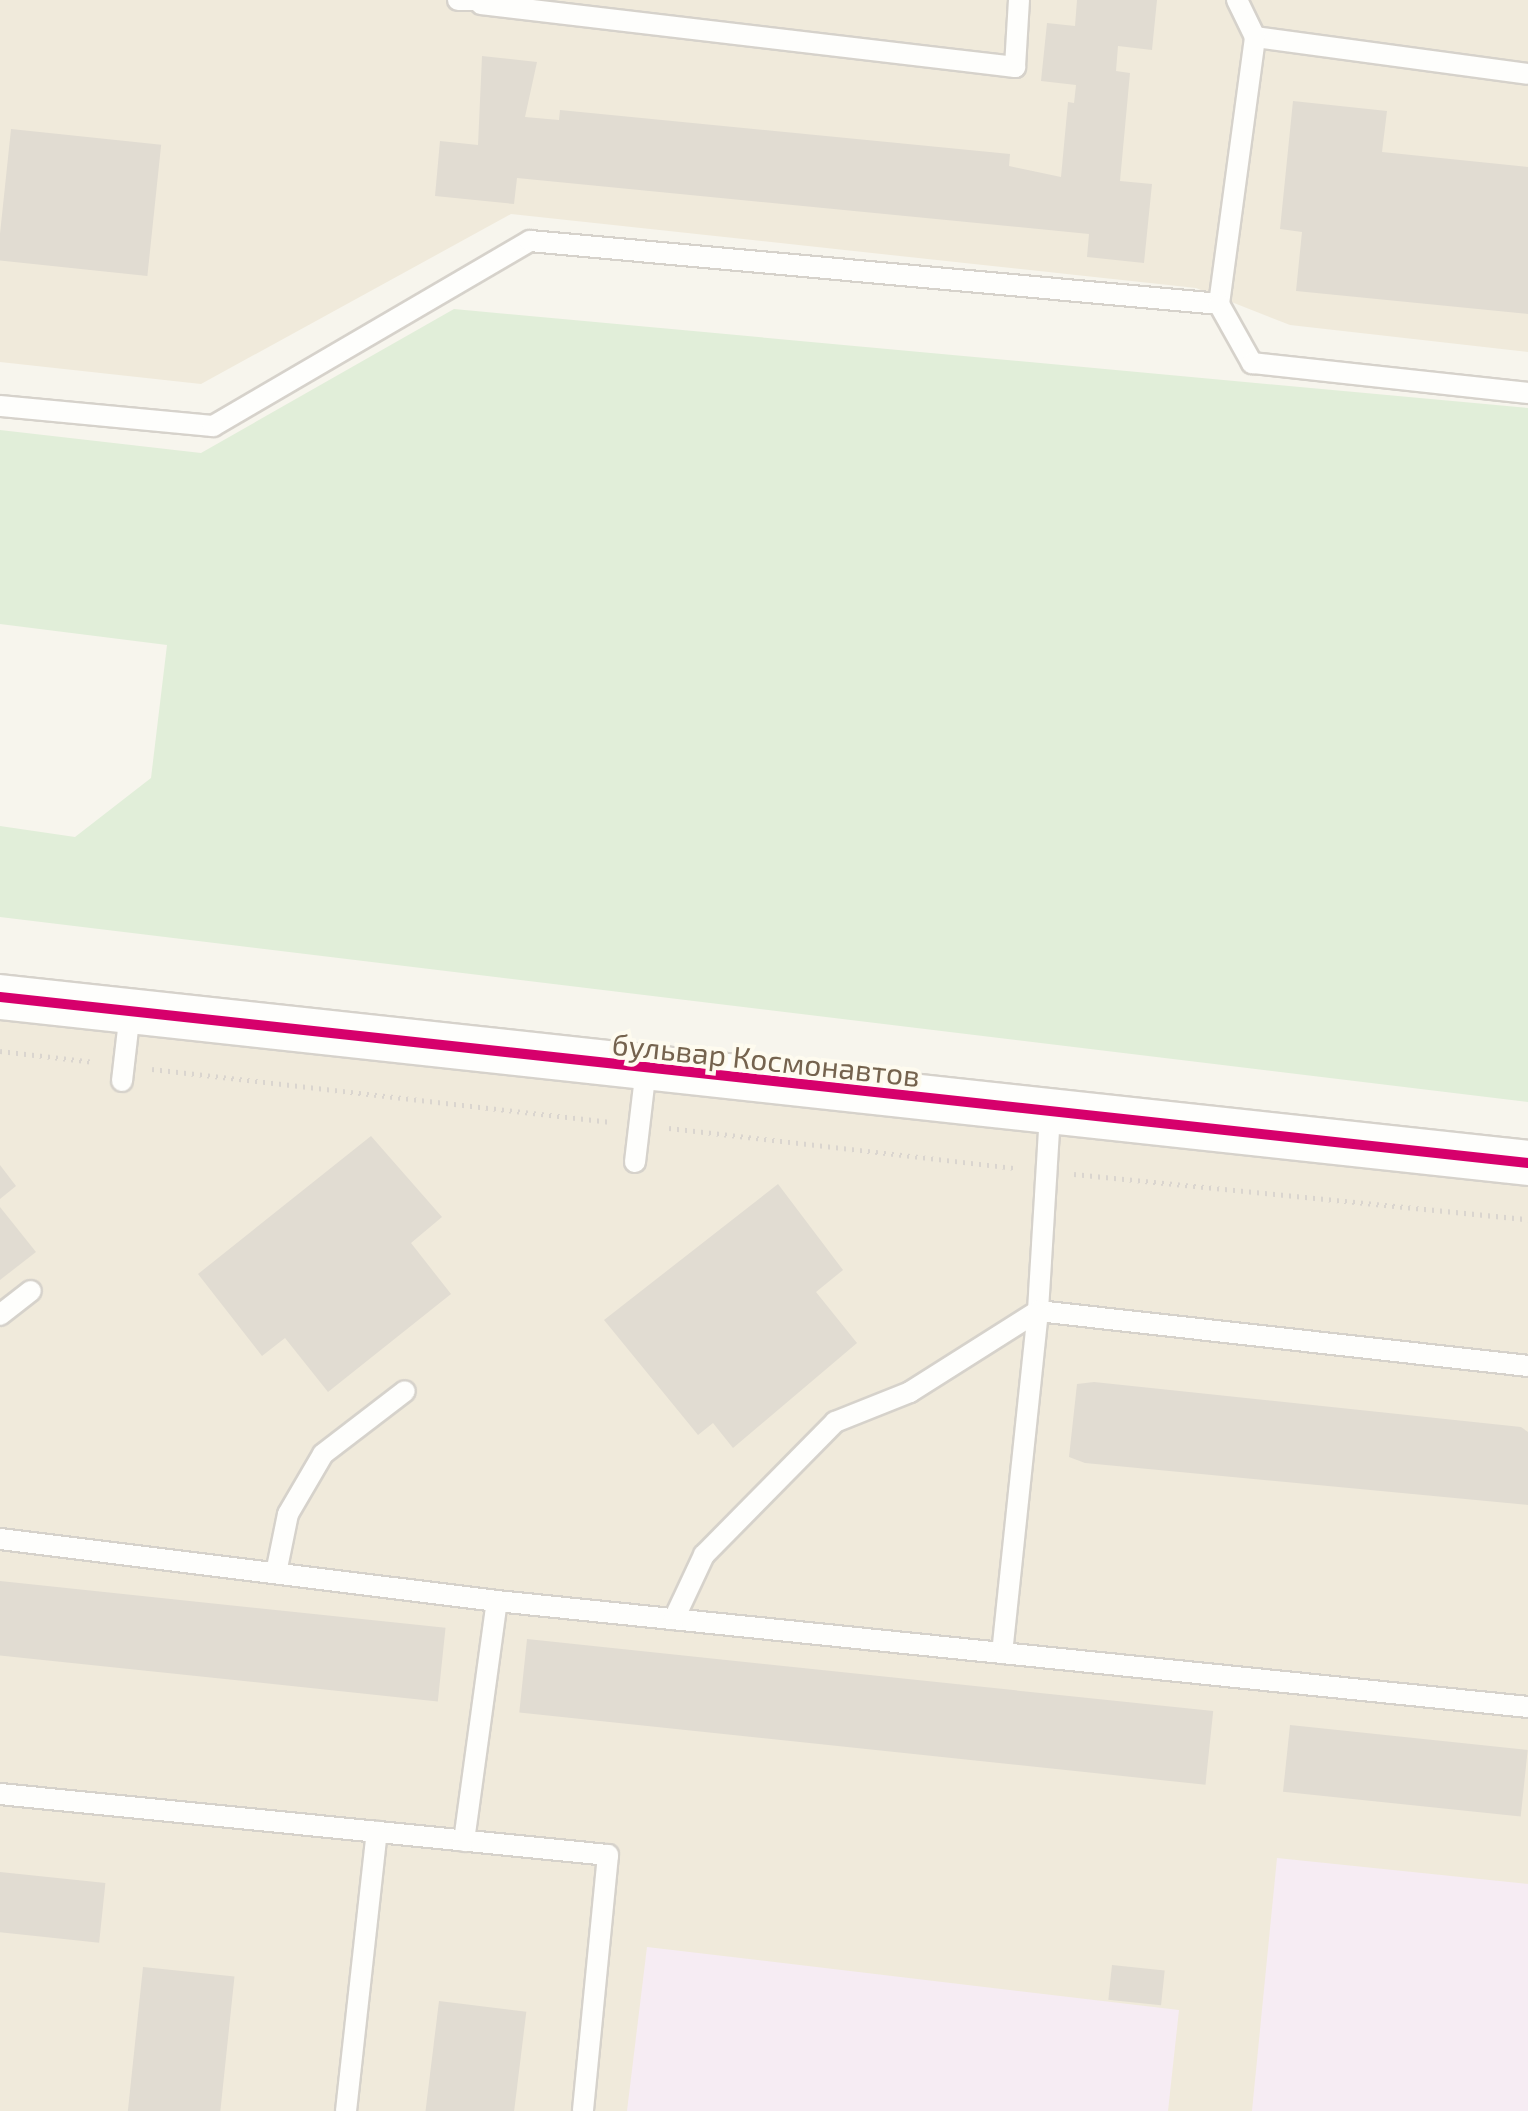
<!DOCTYPE html>
<meta charset="utf-8">
<style>
body{margin:0}
#map{position:relative;width:1528px;height:2111px;overflow:hidden;background:#f7f5ed;font-family:"Exo 2",sans-serif}
div>[style]{position:absolute}
[style*='--x']{left:calc(var(--x)*1px);top:calc(var(--y)*1px);width:calc(var(--w)*1px);rotate:calc(var(--a)*1deg)}
.residential>*{inset:0;background:#f0eadb}
.education>*{inset:0;background:#f6ecf3}
.green>*{inset:0;background:#e1eed9}
.building>*{inset:0;background:#e1dcd2;transform-origin:0 0}
.path>*{height:5px;margin-top:-2.5px;transform-origin:0;background:repeating-linear-gradient(90deg,#dad5cf 0 2px,transparent 0 8px)}
.roads{filter:drop-shadow(2px 0 #d6d2cb) drop-shadow(-2px 0 #d6d2cb) drop-shadow(0 2px #d6d2cb) drop-shadow(0 -2px #d6d2cb)}
.service>*{height:20px;margin:-10px;padding:0 10px;transform-origin:10px;border-radius:10px;background:#fefefc}
.tertiary>*{height:44px;margin:-22px;padding:0 22px;transform-origin:22px;border-radius:22px;background:#fefefc}
.cycleway>*{height:10px;margin:-5px;padding:0 5px;transform-origin:5px;border-radius:5px;background:#d6006c}
span{translate:-50% -50%;white-space:nowrap;text-align:center;line-height:1.15;-webkit-text-stroke:8px #fefbef;paint-order:stroke}
.street-label{font-size:30px;color:#75634e}
</style>
<div id="map">
<div class="residential">
<div style="clip-path:polygon(0 0,1528px 0,1528px 352px,1290px 325px,1196px 288px,511px 214px,201px 384px,0 362px)"></div>
<div style="clip-path:polygon(0 1019px,1528px 1185px,1528px 2111px,0 2111px)"></div>
</div>
<div class="education">
<div style="clip-path:polygon(1277px 1858px,1528px 1884px,1528px 2111px,1252px 2111px)"></div>
<div style="clip-path:polygon(647px 1947px,1179px 2010px,1168px 2111px,627px 2111px)"></div>
</div>
<div class="green">
<div style="clip-path:polygon(454px 309px,1528px 408px,1528px 1102px,0 917px,0 826px,75px 837px,151px 778px,167px 645px,0 624px,0 430px,201px 453px)"></div>
</div>
<div class="building">
<div style="clip-path:polygon(1077px 0,1157px 0,1152px 50px,1118px 46px,1116px 71px,1130px 73px,1120px 181px,1152px 184px,1144px 263px,1087px 257px,1089px 234px,517px 178px,514px 204px,435px 196px,440px 141px,478px 145px,482px 56px,537px 62px,525px 117px,559px 120px,560px 110px,1010px 154px,1009px 166px,1061px 177px,1068px 102px,1074px 103px,1076px 85px,1041px 81px,1047px 23px,1075px 26px)"></div>
<div style="clip-path:polygon(1293px 101px,1387px 111px,1382px 152px,1528px 167px,1528px 314px,1296px 291px,1302px 232px,1280px 229px)"></div>
<div style="left:11px;top:129px;width:151px;height:132px;rotate:6deg"></div>
<div style="clip-path:polygon(371px 1136px,442px 1217px,411px 1243px,451px 1294px,328px 1392px,285px 1338px,262px 1356px,198px 1274px)"></div>
<div style="clip-path:polygon(0 1165px,16px 1186px,0 1199px)"></div>
<div style="clip-path:polygon(778px 1184px,843px 1270px,816px 1292px,857px 1343px,733px 1448px,713px 1423px,698px 1435px,604px 1320px)"></div>
<div style="clip-path:polygon(0 1207px,36px 1252px,0 1280px)"></div>
<div style="clip-path:polygon(1094px 1382px,1521px 1427px,1528px 1432px,1528px 1505px,1085px 1463px,1069px 1457px,1077px 1384px)"></div>
<div style="left:0;top:1581px;width:448px;height:74px;rotate:6deg"></div>
<div style="left:527px;top:1639px;width:690px;height:74px;rotate:6deg"></div>
<div style="left:1290px;top:1725px;width:239px;height:67px;rotate:6deg"></div>
<div style="left:0;top:1872px;width:106px;height:60px;rotate:6deg"></div>
<div style="left:1112px;top:1965px;width:53px;height:35px;rotate:6deg"></div>
<div style="left:143px;top:1967px;width:92px;height:145px;rotate:6deg"></div>
<div style="left:439px;top:2001px;width:88px;height:111px;rotate:7deg"></div>
</div>
<div class="path">
<div style="--x:0;--y:1051;--w:95;--a:6.7"></div>
<div style="--x:152;--y:1069;--w:462;--a:6.6"></div>
<div style="--x:669;--y:1128;--w:349;--a:6.6"></div>
<div style="--x:1074;--y:1174;--w:456;--a:5.7"></div>
</div>
<div class="roads">
<div class="service">
<div style="--x:458;--y:0;--w:24;--a:0"></div>
<div style="--x:481;--y:4;--w:538;--a:6.73"></div>
<div style="--x:1015;--y:67;--w:67;--a:-86.6"></div>
<div style="--x:1255;--y:37;--w:275;--a:7.7"></div>
<div style="--x:1219;--y:304;--w:269;--a:-82.3"></div>
<div style="--x:1255;--y:37;--w:41;--a:-115.9"></div>
<div style="--x:0;--y:406;--w:214;--a:5.4"></div>
<div style="--x:213;--y:426;--w:367;--a:-30.3"></div>
<div style="--x:530;--y:241;--w:692;--a:5.22"></div>
<div style="--x:1219;--y:304;--w:68;--a:60.8"></div>
<div style="--x:1252;--y:363;--w:278;--a:6.2"></div>
<div style="--x:122;--y:1081;--w:69;--a:-83.4"></div>
<div style="--x:1050;--y:1114;--w:197;--a:93.5"></div>
<div style="--x:1038;--y:1311;--w:493;--a:6.4"></div>
<div style="--x:635;--y:1162;--w:94;--a:-83.3"></div>
<div style="--x:0;--y:1315;--w:39;--a:-38"></div>
<div style="--x:0;--y:1539;--w:501;--a:7.11"></div>
<div style="--x:497;--y:1601;--w:508;--a:5.88"></div>
<div style="--x:276;--y:1573;--w:60;--a:-78.5"></div>
<div style="--x:288;--y:1514;--w:69;--a:-59.7"></div>
<div style="--x:323;--y:1454;--w:103;--a:-37.5"></div>
<div style="--x:674;--y:1619;--w:71;--a:-64.9"></div>
<div style="--x:704;--y:1555;--w:187;--a:-45.4"></div>
<div style="--x:835;--y:1422;--w:81;--a:-21.8"></div>
<div style="--x:910;--y:1392;--w:151;--a:-32.3"></div>
<div style="--x:1038;--y:1311;--w:344;--a:96"></div>
<div style="--x:1002;--y:1653;--w:529;--a:5.86"></div>
<div style="--x:0;--y:1794;--w:611;--a:5.73"></div>
<div style="--x:608;--y:1855;--w:257;--a:95.6"></div>
<div style="--x:464;--y:1841;--w:242;--a:-82.2"></div>
<div style="--x:346;--y:2111;--w:281;--a:-83.7"></div>
</div>
<div class="tertiary">
<div style="--x:0;--y:997;--w:1537;--a:6.2"></div>
</div>
</div>
<div class="cycleway">
<div style="--x:0;--y:997;--w:1537;--a:6.2"></div>
</div>
<div class="street-label">
<span style="left:766px;top:1059px;rotate:6deg">бульвар Космонавтов</span>
</div>
</div>
